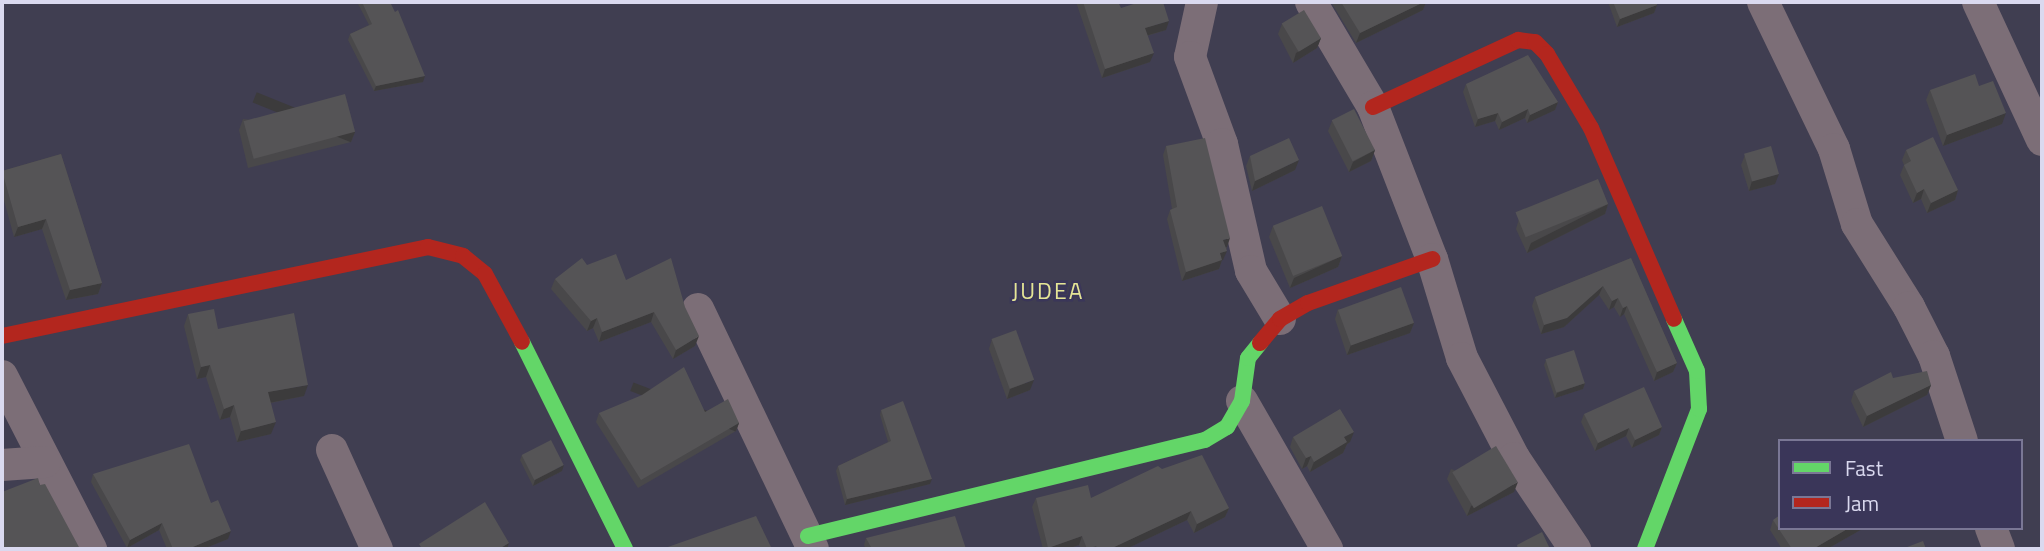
<!DOCTYPE html>
<style>
body{margin:0}
#map{position:relative;width:2044px;height:551px;overflow:hidden;background:#403e51;font-family:"Titillium Web",sans-serif}
div>[style]{position:absolute}
[style*='--x']{left:calc(var(--x)*1px);top:calc(var(--y)*1px);width:calc(var(--w)*1px);rotate:calc(var(--a)*1deg)}
.street>*{height:32px;margin:-16px;padding:0 16px;transform-origin:16px;border-radius:16px;background:#7c6e77}
.fast>*{height:16px;margin:-8px;padding:0 8px;transform-origin:8px;border-radius:8px;background:#63d668}
.jam>*{height:16px;margin:-8px;padding:0 8px;transform-origin:8px;border-radius:8px;background:#b3261e}
.wall>*{inset:0;background:#49484a}
.shaded-wall>*{inset:0;background:#3c3b3c;transform-origin:0 0}
.building>*{inset:0;background:#555456;transform-origin:0 0}
span{translate:-50% -50%;white-space:nowrap;text-align:center;line-height:1.15;-webkit-text-stroke:5px #3a3659;paint-order:stroke}
.quarter-label{font-size:23px;color:#e5e596;letter-spacing:2px}
.frame{position:absolute;inset:0;border:4px solid #dad9ef;pointer-events:none}
.legend{position:absolute;left:1778px;top:439px;width:245px;height:91px;box-sizing:border-box;background:#3a3659;border:2px solid #7a7795;margin:0;padding:9px 12px;list-style:none;font-size:21px;color:#dad9ef}
.legend li{display:flex;align-items:center;gap:14px;height:35px}
.legend b{width:35px;border:2px solid #7a7795}
</style>
<div id="map">
<div class="street">
<div style="--x:1202;--y:2;--w:56;--a:102.3"></div>
<div style="--x:1190;--y:57;--w:93;--a:69.8"></div>
<div style="--x:1222;--y:144;--w:130;--a:77.1"></div>
<div style="--x:1251;--y:271;--w:56;--a:58.9"></div>
<div style="--x:1311;--y:2;--w:122;--a:59.4"></div>
<div style="--x:1373;--y:107;--w:163;--a:68.8"></div>
<div style="--x:1432;--y:259;--w:103;--a:73.1"></div>
<div style="--x:1462;--y:358;--w:113;--a:62.5"></div>
<div style="--x:1514;--y:458;--w:110;--a:56.2"></div>
<div style="--x:1763;--y:2;--w:163;--a:64.2"></div>
<div style="--x:1834;--y:149;--w:78;--a:73"></div>
<div style="--x:1857;--y:224;--w:98;--a:57.9"></div>
<div style="--x:1909;--y:307;--w:55;--a:63"></div>
<div style="--x:1934;--y:356;--w:89;--a:71.8"></div>
<div style="--x:1978;--y:2;--w:152;--a:65.1"></div>
<div style="--x:698;--y:309;--w:266;--a:64.4"></div>
<div style="--x:2;--y:376;--w:195;--a:62.8"></div>
<div style="--x:1242;--y:401;--w:171;--a:60.1"></div>
<div style="--x:332;--y:450;--w:109;--a:65.6"></div>
<div style="--x:2;--y:465;--w:43;--a:-4"></div>
<div style="--x:1991;--y:528;--w:22;--a:69"></div>
</div>
<div class="fast">
<div style="--x:522;--y:342;--w:231;--a:63.5"></div>
<div style="--x:808;--y:536;--w:408;--a:-13.6"></div>
<div style="--x:1205;--y:440;--w:26;--a:-31"></div>
<div style="--x:1227;--y:427;--w:30;--a:-60"></div>
<div style="--x:1242;--y:401;--w:43;--a:-82.1"></div>
<div style="--x:1248;--y:358;--w:19;--a:-51"></div>
<div style="--x:1645;--y:549;--w:150;--a:-68.9"></div>
<div style="--x:1699;--y:409;--w:38;--a:-93"></div>
<div style="--x:1697;--y:371;--w:57;--a:-113.9"></div>
</div>
<div class="jam">
<div style="--x:1373;--y:107;--w:160;--a:-24.8"></div>
<div style="--x:1518;--y:40;--w:17;--a:7"></div>
<div style="--x:1535;--y:42;--w:17;--a:45"></div>
<div style="--x:1547;--y:54;--w:86;--a:59.3"></div>
<div style="--x:1591;--y:128;--w:208;--a:66.5"></div>
<div style="--x:2;--y:336;--w:435;--a:-11.8"></div>
<div style="--x:428;--y:247;--w:36;--a:14"></div>
<div style="--x:463;--y:256;--w:28;--a:39"></div>
<div style="--x:485;--y:274;--w:77;--a:61.4"></div>
<div style="--x:1260;--y:343;--w:31;--a:-50"></div>
<div style="--x:1280;--y:319;--w:32;--a:-30"></div>
<div style="--x:1308;--y:303;--w:132;--a:-19.5"></div>
</div>
<div class="wall">
<div style="clip-path:polygon(357px 2px,390px 2px,423px 82px,374px 91px,348px 40px,350px 34px,369px 25px)"></div>
<div style="clip-path:polygon(1076px 2px,1118px 2px,1121px 8px,1166px 30px,1147px 36px,1150px 62px,1102px 78px)"></div>
<div style="clip-path:polygon(1331px 2px,1426px 2px,1423px 10px,1356px 43px)"></div>
<div style="clip-path:polygon(1608px 2px,1656px 2px,1657px 5px,1654px 13px,1617px 27px)"></div>
<div style="clip-path:polygon(1282px 24px,1321px 38px,1317px 48px,1293px 63px,1278px 34px)"></div>
<div style="clip-path:polygon(1466px 84px,1558px 102px,1555px 110px,1527px 123px,1525px 118px,1499px 130px,1495px 121px,1475px 127px,1463px 92px)"></div>
<div style="clip-path:polygon(1979px 86px,2002px 124px,1943px 146px,1926px 100px,1930px 90px)"></div>
<div style="clip-path:polygon(243px 119px,355px 132px,351px 142px,248px 168px,239px 130px)"></div>
<div style="clip-path:polygon(1332px 121px,1375px 150px,1371px 161px,1349px 172px,1328px 131px)"></div>
<div style="clip-path:polygon(1166px 146px,1227px 247px,1223px 260px,1222px 260px,1219px 269px,1182px 281px,1167px 219px,1170px 210px,1172px 209px,1163px 155px)"></div>
<div style="clip-path:polygon(1906px 150px,1958px 190px,1955px 200px,1927px 213px,1921px 199px,1913px 203px,1900px 175px,1904px 165px,1902px 160px)"></div>
<div style="clip-path:polygon(61px 154px,102px 283px,98px 294px,66px 300px,42px 229px,14px 237px,2px 193px,2px 171px)"></div>
<div style="clip-path:polygon(1745px 155px,1775px 184px,1749px 191px,1741px 165px)"></div>
<div style="clip-path:polygon(1250px 156px,1295px 170px,1252px 191px,1246px 166px)"></div>
<div style="clip-path:polygon(1608px 204px,1605px 214px,1527px 253px,1516px 229px,1519px 219px)"></div>
<div style="clip-path:polygon(1273px 226px,1342px 256px,1338px 267px,1290px 288px,1269px 237px)"></div>
<div style="clip-path:polygon(1631px 258px,1677px 363px,1673px 372px,1654px 381px,1624px 314px,1620px 317px,1614px 307px,1609px 310px,1599px 295px,1564px 327px,1541px 334px,1532px 306px,1535px 297px)"></div>
<div style="clip-path:polygon(587px 265px,626px 280px,695px 346px,673px 359px,651px 322px,599px 342px,593px 328px,587px 331px,551px 289px,555px 279px)"></div>
<div style="clip-path:polygon(1338px 309px,1414px 323px,1410px 333px,1347px 355px,1335px 319px)"></div>
<div style="clip-path:polygon(188px 314px,218px 329px,304px 396px,271px 403px,271px 434px,237px 442px,230px 417px,220px 420px,206px 377px,197px 379px,184px 326px)"></div>
<div style="clip-path:polygon(992px 339px,1030px 390px,1007px 399px,989px 349px)"></div>
<div style="clip-path:polygon(1546px 360px,1585px 383px,1583px 389px,1555px 398px,1544px 365px)"></div>
<div style="clip-path:polygon(1893px 378px,1931px 385px,1927px 395px,1863px 427px,1851px 401px,1854px 391px)"></div>
<div style="clip-path:polygon(881px 410px,930px 484px,845px 505px,836px 471px,838px 466px,888px 442px,880px 415px)"></div>
<div style="clip-path:polygon(705px 412px,739px 423px,736px 431px,638px 488px,596px 422px,599px 413px)"></div>
<div style="clip-path:polygon(1584px 414px,1662px 427px,1659px 435px,1632px 448px,1626px 436px,1595px 451px,1581px 422px)"></div>
<div style="clip-path:polygon(1293px 437px,1350px 442px,1347px 444px,1343px 453px,1310px 472px,1307px 466px,1302px 469px,1290px 447px)"></div>
<div style="clip-path:polygon(522px 455px,562px 471px,533px 486px,520px 460px)"></div>
<div style="clip-path:polygon(1162px 469px,1229px 508px,1225px 517px,1194px 533px,1187px 520px,1126px 549px,1081px 549px,1079px 545px,1067px 549px,1043px 549px,1032px 507px,1036px 498px,1091px 498px)"></div>
<div style="clip-path:polygon(1451px 469px,1514px 492px,1467px 516px,1447px 479px)"></div>
<div style="clip-path:polygon(93px 474px,211px 503px,228px 539px,203px 549px,167px 549px,159px 530px,127px 548px,91px 482px)"></div>
<div style="clip-path:polygon(1773px 520px,1780px 528px,1864px 528px,1827px 549px,1782px 549px,1770px 530px)"></div>
<div style="clip-path:polygon(866px 538px,966px 549px,866px 549px,864px 545px)"></div>
</div>
<div class="shaded-wall">
<div style="clip-path:polygon(1424px 2px,1426px 2px,1423px 10px,1356px 43px,1360px 33px)"></div>
<div style="clip-path:polygon(1657px 5px,1654px 13px,1617px 27px,1620px 19px)"></div>
<div style="clip-path:polygon(1169px 21px,1166px 30px,1142px 37px,1145px 28px)"></div>
<div style="clip-path:polygon(1321px 38px,1317px 48px,1293px 63px,1296px 53px)"></div>
<div style="clip-path:polygon(1154px 53px,1150px 62px,1102px 78px,1105px 69px)"></div>
<div style="clip-path:polygon(425px 76px,423px 82px,374px 91px,376px 86px)"></div>
<div style="clip-path:polygon(1558px 102px,1555px 110px,1527px 123px,1530px 115px)"></div>
<div style="clip-path:polygon(1528px 109px,1525px 118px,1499px 130px,1502px 122px)"></div>
<div style="clip-path:polygon(1498px 113px,1495px 121px,1475px 127px,1478px 119px)"></div>
<div style="clip-path:polygon(2006px 113px,2002px 124px,1943px 146px,1947px 135px)"></div>
<div style="left:355px;top:132px;width:11px;height:106px;rotate:112deg"></div>
<div style="clip-path:polygon(1375px 150px,1371px 161px,1349px 172px,1353px 162px)"></div>
<div style="clip-path:polygon(1299px 160px,1295px 170px,1252px 191px,1255px 181px)"></div>
<div style="clip-path:polygon(1779px 174px,1775px 184px,1749px 191px,1752px 181px)"></div>
<div style="clip-path:polygon(1924px 189px,1921px 199px,1913px 203px,1917px 193px)"></div>
<div style="clip-path:polygon(1958px 190px,1955px 200px,1927px 213px,1931px 203px)"></div>
<div style="clip-path:polygon(1608px 204px,1605px 214px,1527px 253px,1531px 243px)"></div>
<div style="clip-path:polygon(46px 219px,42px 229px,14px 237px,18px 227px)"></div>
<div style="clip-path:polygon(1230px 238px,1227px 247px,1220px 249px,1223px 240px)"></div>
<div style="clip-path:polygon(1227px 251px,1223px 260px,1217px 262px,1220px 253px)"></div>
<div style="clip-path:polygon(1342px 256px,1338px 267px,1290px 288px,1294px 278px)"></div>
<div style="clip-path:polygon(1222px 260px,1219px 269px,1182px 281px,1186px 272px)"></div>
<div style="clip-path:polygon(102px 283px,98px 294px,66px 300px,70px 290px)"></div>
<div style="clip-path:polygon(1603px 286px,1599px 295px,1564px 327px,1541px 334px,1544px 325px)"></div>
<div style="clip-path:polygon(1618px 298px,1614px 307px,1609px 310px,1612px 301px)"></div>
<div style="clip-path:polygon(1627px 306px,1624px 314px,1620px 317px,1623px 308px)"></div>
<div style="clip-path:polygon(654px 312px,651px 322px,599px 342px,602px 332px)"></div>
<div style="clip-path:polygon(597px 318px,593px 328px,587px 331px,591px 321px)"></div>
<div style="clip-path:polygon(1414px 323px,1410px 333px,1347px 355px,1351px 345px)"></div>
<div style="clip-path:polygon(699px 336px,695px 346px,673px 359px,676px 350px)"></div>
<div style="clip-path:polygon(1677px 363px,1673px 372px,1654px 381px,1657px 372px)"></div>
<div style="clip-path:polygon(210px 365px,206px 377px,197px 379px,201px 367px)"></div>
<div style="clip-path:polygon(1034px 380px,1030px 390px,1007px 399px,1010px 389px)"></div>
<div style="clip-path:polygon(1585px 383px,1583px 389px,1555px 398px,1557px 393px)"></div>
<div style="clip-path:polygon(308px 385px,304px 396px,264px 404px,268px 392px)"></div>
<div style="clip-path:polygon(1931px 385px,1927px 395px,1863px 427px,1867px 416px)"></div>
<div style="clip-path:polygon(234px 405px,230px 417px,220px 420px,224px 409px)"></div>
<div style="clip-path:polygon(276px 422px,271px 434px,237px 442px,241px 431px)"></div>
<div style="left:739px;top:423px;width:9px;height:113px;rotate:111deg"></div>
<div style="clip-path:polygon(1662px 427px,1659px 435px,1632px 448px,1635px 440px)"></div>
<div style="clip-path:polygon(1629px 428px,1626px 436px,1595px 451px,1598px 443px)"></div>
<div style="clip-path:polygon(1354px 432px,1350px 442px,1347px 444px,1343px 453px,1310px 472px,1314px 462px,1344px 437px)"></div>
<div style="clip-path:polygon(1311px 456px,1307px 466px,1302px 469px,1306px 458px)"></div>
<div style="clip-path:polygon(564px 465px,562px 471px,533px 486px,535px 480px)"></div>
<div style="clip-path:polygon(932px 479px,930px 484px,845px 505px,847px 499px)"></div>
<div style="clip-path:polygon(1518px 482px,1514px 492px,1467px 516px,1471px 506px)"></div>
<div style="clip-path:polygon(1229px 508px,1225px 517px,1194px 533px,1197px 524px)"></div>
<div style="clip-path:polygon(1191px 511px,1187px 520px,1126px 549px,1110px 549px)"></div>
<div style="clip-path:polygon(162px 523px,159px 530px,127px 548px,130px 540px)"></div>
<div style="clip-path:polygon(1849px 528px,1864px 528px,1827px 549px,1813px 549px)"></div>
<div style="clip-path:polygon(231px 531px,228px 539px,203px 549px,188px 549px)"></div>
<div style="clip-path:polygon(1082px 536px,1079px 545px,1067px 549px,1048px 549px,1048px 548px)"></div>
<div style="clip-path:polygon(509px 543px,507px 549px,499px 549px)"></div>
</div>
<div class="building">
<div style="clip-path:polygon(362px 2px,390px 2px,395px 12px,398px 10px,425px 76px,376px 86px,350px 34px,372px 24px)"></div>
<div style="clip-path:polygon(1083px 2px,1118px 2px,1121px 8px,1140px 2px,1163px 2px,1169px 21px,1145px 28px,1154px 53px,1105px 69px)"></div>
<div style="clip-path:polygon(1341px 2px,1424px 2px,1360px 33px)"></div>
<div style="clip-path:polygon(1613px 2px,1656px 2px,1657px 5px,1620px 19px)"></div>
<div style="left:1304px;top:10px;width:33px;height:26px;rotate:59deg"></div>
<div style="clip-path:polygon(1528px 55px,1558px 102px,1530px 115px,1528px 109px,1502px 122px,1498px 113px,1478px 119px,1466px 84px)"></div>
<div style="clip-path:polygon(1975px 74px,1979px 86px,1993px 81px,2006px 113px,1947px 135px,1930px 90px)"></div>
<div style="left:345px;top:94px;width:39px;height:105px;rotate:75deg"></div>
<div style="left:1354px;top:109px;width:46px;height:25px;rotate:63deg"></div>
<div style="clip-path:polygon(1933px 137px,1958px 190px,1931px 203px,1924px 189px,1917px 193px,1904px 165px,1911px 161px,1906px 150px)"></div>
<div style="clip-path:polygon(1205px 138px,1230px 238px,1223px 240px,1227px 251px,1220px 253px,1222px 260px,1186px 272px,1170px 210px,1177px 207px,1166px 146px)"></div>
<div style="clip-path:polygon(1289px 138px,1299px 160px,1255px 181px,1250px 156px)"></div>
<div style="left:1771px;top:146px;width:29px;height:28px;rotate:74deg"></div>
<div style="clip-path:polygon(61px 154px,102px 283px,70px 290px,46px 219px,18px 227px,2px 171px)"></div>
<div style="left:1598px;top:179px;width:27px;height:89px;rotate:68deg"></div>
<div style="left:1322px;top:206px;width:54px;height:53px;rotate:68deg"></div>
<div style="clip-path:polygon(616px 254px,626px 280px,671px 258px,685px 307px,699px 336px,676px 350px,654px 312px,602px 332px,597px 318px,591px 321px,555px 279px,582px 258px,587px 265px)"></div>
<div style="clip-path:polygon(1631px 258px,1677px 363px,1657px 372px,1627px 306px,1623px 308px,1618px 298px,1612px 301px,1603px 286px,1567px 318px,1544px 325px,1535px 297px)"></div>
<div style="left:1401px;top:287px;width:38px;height:67px;rotate:70deg"></div>
<div style="clip-path:polygon(214px 309px,218px 329px,294px 313px,308px 385px,268px 392px,276px 422px,241px 431px,234px 405px,224px 409px,210px 365px,201px 367px,188px 314px)"></div>
<div style="left:1016px;top:330px;width:53px;height:26px;rotate:70deg"></div>
<div style="left:1574px;top:350px;width:35px;height:30px;rotate:72deg"></div>
<div style="clip-path:polygon(684px 367px,705px 412px,728px 399px,739px 423px,641px 480px,599px 413px,642px 395px)"></div>
<div style="clip-path:polygon(1927px 371px,1931px 385px,1867px 416px,1854px 391px,1891px 372px,1893px 378px)"></div>
<div style="clip-path:polygon(1644px 387px,1662px 427px,1635px 440px,1629px 428px,1598px 443px,1584px 414px)"></div>
<div style="clip-path:polygon(903px 401px,932px 479px,847px 499px,838px 466px,891px 441px,881px 410px)"></div>
<div style="clip-path:polygon(1340px 409px,1354px 432px,1344px 437px,1347px 442px,1314px 462px,1311px 456px,1306px 458px,1293px 437px)"></div>
<div style="left:551px;top:440px;width:28px;height:33px;rotate:63deg"></div>
<div style="clip-path:polygon(189px 444px,211px 503px,218px 500px,231px 531px,188px 549px,173px 549px,162px 523px,130px 540px,93px 474px)"></div>
<div style="left:1496px;top:446px;width:42px;height:51px;rotate:59deg"></div>
<div style="clip-path:polygon(1202px 455px,1229px 508px,1197px 524px,1191px 511px,1110px 549px,1098px 549px,1096px 546px,1087px 549px,1082px 536px,1048px 548px,1036px 498px,1088px 485px,1091px 498px,1158px 466px,1162px 469px)"></div>
<div style="clip-path:polygon(38px 478px,40px 485px,45px 484px,80px 549px,2px 549px,2px 492px)"></div>
<div style="clip-path:polygon(485px 502px,509px 543px,499px 549px,422px 549px,419px 544px)"></div>
<div style="clip-path:polygon(1780px 515px,1780px 528px,1849px 528px,1813px 549px,1792px 549px,1773px 520px)"></div>
<div style="clip-path:polygon(756px 516px,772px 549px,665px 548px)"></div>
<div style="clip-path:polygon(955px 516px,966px 549px,872px 549px,866px 538px)"></div>
<div style="clip-path:polygon(1542px 532px,1550px 549px,1518px 549px,1517px 545px)"></div>
<div style="clip-path:polygon(1923px 541px,1926px 549px,1902px 549px)"></div>
</div>
<div class="quarter-label">
<span style="left:1048px;top:291px">JUDEA</span>
</div>
<div class="frame"></div>
<ul class="legend">
<li><b style="height:9px;background:#63d668"></b>Fast</li>
<li><b style="height:9px;background:#b3261e"></b>Jam</li>
</ul>
</div>
